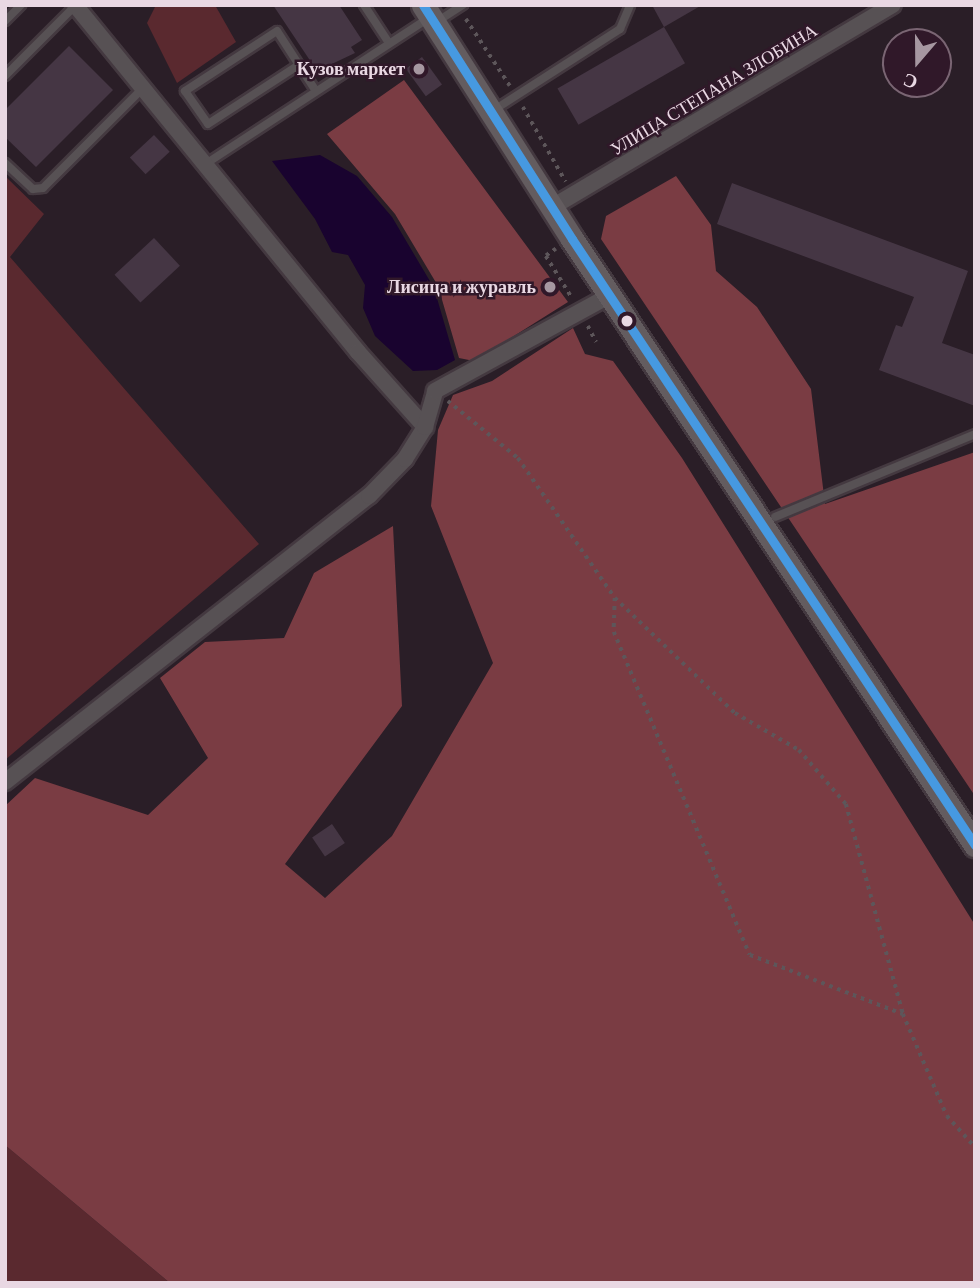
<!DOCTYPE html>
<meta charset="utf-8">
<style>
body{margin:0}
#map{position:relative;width:980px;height:1288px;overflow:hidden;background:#2a1e27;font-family:"Crimson Pro",serif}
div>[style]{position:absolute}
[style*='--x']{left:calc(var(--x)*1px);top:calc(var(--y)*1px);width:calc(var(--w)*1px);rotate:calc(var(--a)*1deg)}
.green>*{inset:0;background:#5a292f}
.forest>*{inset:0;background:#7a3c43}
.water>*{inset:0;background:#19032f}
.building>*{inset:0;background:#453644;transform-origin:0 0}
.path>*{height:3.5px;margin-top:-1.75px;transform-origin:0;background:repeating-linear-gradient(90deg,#5d565a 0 3.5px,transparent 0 8.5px)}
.roads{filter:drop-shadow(2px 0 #443940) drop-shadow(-2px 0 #443940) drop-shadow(0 2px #443940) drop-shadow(0 -2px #443940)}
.lane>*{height:8px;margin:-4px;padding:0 4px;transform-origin:4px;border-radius:4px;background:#575154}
.street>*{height:16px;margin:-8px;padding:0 8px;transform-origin:8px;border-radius:8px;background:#575154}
.secondary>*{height:23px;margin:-11.5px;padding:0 11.5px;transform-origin:11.5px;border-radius:11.5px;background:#635c5f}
.bus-1>*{height:9px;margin:-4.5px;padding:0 4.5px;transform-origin:4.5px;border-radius:4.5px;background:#4699e1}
.dots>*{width:19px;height:19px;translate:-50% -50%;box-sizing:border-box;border:4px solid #301829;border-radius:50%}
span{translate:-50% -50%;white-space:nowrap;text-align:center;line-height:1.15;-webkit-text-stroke:5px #301829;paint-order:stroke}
.poi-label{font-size:18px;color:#e9d8e3;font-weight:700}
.right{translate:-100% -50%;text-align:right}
.street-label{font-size:18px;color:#e9d8e3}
.frame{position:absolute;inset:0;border:7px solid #e9d8e3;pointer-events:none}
.north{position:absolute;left:882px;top:28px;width:70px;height:70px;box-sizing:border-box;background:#301829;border:2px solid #7a6573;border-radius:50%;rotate:200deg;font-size:19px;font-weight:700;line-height:28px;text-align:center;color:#e9d8e3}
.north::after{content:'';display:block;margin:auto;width:24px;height:32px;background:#a697a1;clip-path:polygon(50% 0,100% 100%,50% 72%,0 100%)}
</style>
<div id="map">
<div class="green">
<div style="clip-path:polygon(156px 5px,215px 5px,236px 42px,177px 83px,147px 23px)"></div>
<div style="clip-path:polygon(5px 176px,44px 214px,10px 257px,259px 544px,5px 760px)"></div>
<div style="clip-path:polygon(5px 1145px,170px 1283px,5px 1283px)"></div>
</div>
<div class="forest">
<div style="clip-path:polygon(404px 80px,568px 302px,474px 361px,459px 358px,438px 286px,395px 214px,327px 134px)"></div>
<div style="clip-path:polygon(676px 176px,711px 225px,716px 271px,757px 307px,811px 389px,825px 504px,975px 452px,975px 796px,601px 239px,606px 216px)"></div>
<div style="clip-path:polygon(573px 328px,585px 354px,613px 361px,682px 458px,975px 925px,975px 1283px,170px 1283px,5px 1145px,5px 806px,35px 778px,148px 815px,208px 758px,160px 678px,205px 642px,284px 638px,314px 573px,393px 526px,402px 706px,285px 864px,325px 898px,392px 836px,493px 663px,431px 506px,438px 430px,453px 395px,492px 381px)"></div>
</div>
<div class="water">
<div style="clip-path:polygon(320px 155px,357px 176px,392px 217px,434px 288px,455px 360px,437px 370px,413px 371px,375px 336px,363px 308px,365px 285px,348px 255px,332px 252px,315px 219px,272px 161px)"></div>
</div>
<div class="building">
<div style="clip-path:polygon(273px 5px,339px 5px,362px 40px,351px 47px,355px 53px,317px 71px)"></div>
<div style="clip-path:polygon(652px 5px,702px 5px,664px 27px)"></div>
<div style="left:664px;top:27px;width:42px;height:123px;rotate:60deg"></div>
<div style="clip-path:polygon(69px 46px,113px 90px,36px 167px,5px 137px,5px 110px)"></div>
<div style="left:422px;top:57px;width:34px;height:20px;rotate:54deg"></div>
<div style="left:154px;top:135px;width:23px;height:33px;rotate:47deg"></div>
<div style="clip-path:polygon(732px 183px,968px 271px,942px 343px,975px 355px,975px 406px,879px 370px,896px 325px,902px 327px,914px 297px,717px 224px)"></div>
<div style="left:154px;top:238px;width:38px;height:54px;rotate:47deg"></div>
<div style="left:332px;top:824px;width:23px;height:24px;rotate:56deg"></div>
</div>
<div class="path">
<div style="--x:466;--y:19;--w:80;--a:56.7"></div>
<div style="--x:523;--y:107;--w:86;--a:60.2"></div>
<div style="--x:556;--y:249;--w:12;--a:145"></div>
<div style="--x:546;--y:256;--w:49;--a:58.2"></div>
<div style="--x:588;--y:326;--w:18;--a:63"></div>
<div style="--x:448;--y:401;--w:90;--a:39.2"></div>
<div style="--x:518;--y:458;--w:170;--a:55.3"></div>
<div style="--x:615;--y:598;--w:166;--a:43.8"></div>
<div style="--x:735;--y:713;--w:74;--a:30"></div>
<div style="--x:799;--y:750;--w:72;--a:49"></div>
<div style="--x:846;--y:804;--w:218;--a:74.8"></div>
<div style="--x:903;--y:1014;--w:111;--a:66.7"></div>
<div style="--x:947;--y:1116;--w:42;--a:47.9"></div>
<div style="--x:615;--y:598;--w:34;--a:92"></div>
<div style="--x:614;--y:632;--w:350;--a:67.2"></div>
<div style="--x:750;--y:955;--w:164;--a:21.1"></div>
</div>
<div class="roads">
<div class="lane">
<div style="--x:364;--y:5;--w:45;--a:56.7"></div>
<div style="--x:5;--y:21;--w:23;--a:-45"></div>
<div style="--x:438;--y:21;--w:30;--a:-33"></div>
<div style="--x:299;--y:65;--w:40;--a:-122.9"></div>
<div style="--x:277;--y:31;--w:110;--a:146.9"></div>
<div style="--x:185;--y:91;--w:40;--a:55.1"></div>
<div style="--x:208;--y:124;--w:108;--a:-33"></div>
<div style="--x:299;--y:65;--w:31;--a:57"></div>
<div style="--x:5;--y:76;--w:100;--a:-45"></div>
<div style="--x:494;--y:110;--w:150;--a:-32.7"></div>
<div style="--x:620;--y:29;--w:26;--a:-67"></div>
<div style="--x:5;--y:163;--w:38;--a:43"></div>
<div style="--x:33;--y:189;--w:10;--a:-6"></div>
<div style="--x:43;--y:188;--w:143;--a:-45"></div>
<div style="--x:207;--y:163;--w:267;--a:-33.2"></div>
<div style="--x:775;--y:517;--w:217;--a:-22.5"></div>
</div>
<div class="street">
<div style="--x:75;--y:5;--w:448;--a:50.8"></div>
<div style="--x:358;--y:352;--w:101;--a:48.2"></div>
<div style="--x:554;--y:206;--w:394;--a:-30.7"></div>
<div style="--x:5;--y:782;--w:463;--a:-38.2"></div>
<div style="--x:369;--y:496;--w:52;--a:-45.8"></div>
<div style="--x:405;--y:459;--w:38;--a:-58"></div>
<div style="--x:425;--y:427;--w:37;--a:-74"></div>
<div style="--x:435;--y:391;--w:202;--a:-28.7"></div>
</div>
<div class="secondary">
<div style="--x:423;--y:5;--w:277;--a:57.5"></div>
<div style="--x:572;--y:239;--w:728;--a:56.38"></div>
</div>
</div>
<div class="bus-1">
<div style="--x:423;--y:5;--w:277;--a:57.5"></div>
<div style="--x:572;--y:239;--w:728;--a:56.38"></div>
</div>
<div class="dots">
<div style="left:419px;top:69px;background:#a697a1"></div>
<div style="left:550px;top:287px;background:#a697a1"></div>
<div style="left:627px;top:321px;background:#e9d8e3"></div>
</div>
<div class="poi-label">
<span class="right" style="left:405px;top:69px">Кузов маркет</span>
<span class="right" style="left:536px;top:287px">Лисица и журавль</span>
</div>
<div class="street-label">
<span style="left:714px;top:90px;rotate:-31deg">УЛИЦА СТЕПАНА ЗЛОБИНА</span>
</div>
<div class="frame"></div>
<div class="north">С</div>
</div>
